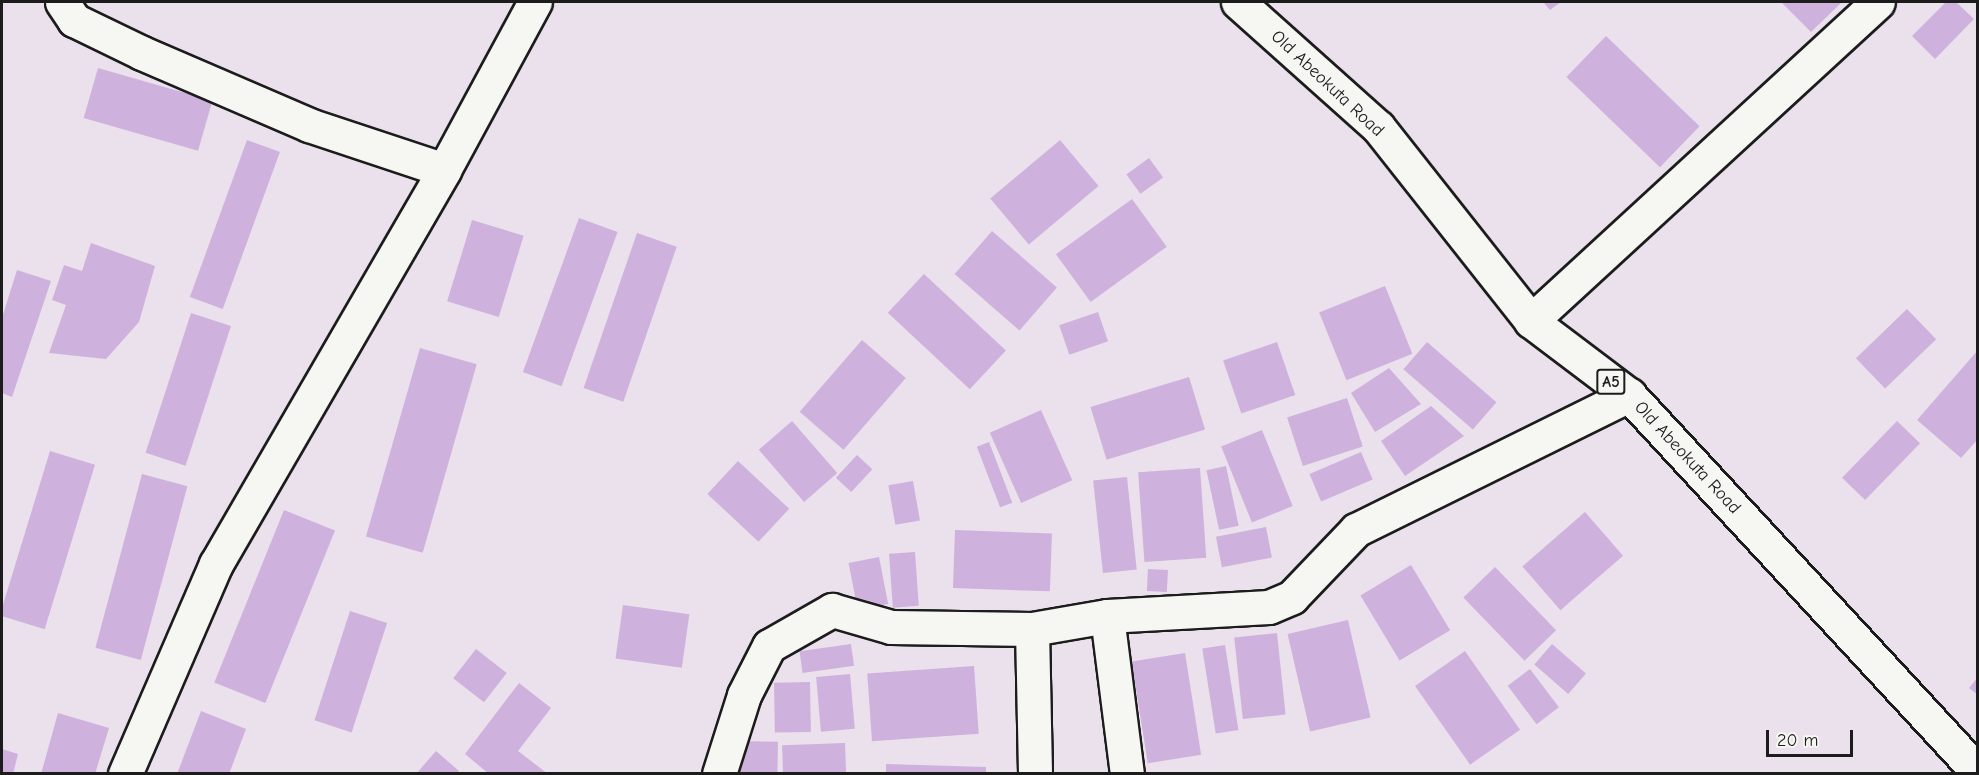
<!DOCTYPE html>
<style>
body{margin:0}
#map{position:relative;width:1979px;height:775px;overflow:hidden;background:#eae1ec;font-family:"Comic Neue",sans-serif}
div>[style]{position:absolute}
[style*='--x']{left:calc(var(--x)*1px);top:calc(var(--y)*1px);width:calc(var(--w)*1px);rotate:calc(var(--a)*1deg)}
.building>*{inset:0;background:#cfb1dd;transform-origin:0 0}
.roads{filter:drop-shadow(2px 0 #1c1c1c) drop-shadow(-2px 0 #1c1c1c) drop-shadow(0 2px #1c1c1c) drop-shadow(0 -2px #1c1c1c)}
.street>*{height:33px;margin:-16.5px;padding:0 16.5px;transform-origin:16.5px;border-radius:16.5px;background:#f6f6f2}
.highway>*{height:33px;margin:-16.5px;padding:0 16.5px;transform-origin:16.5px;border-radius:16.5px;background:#f6f6f2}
span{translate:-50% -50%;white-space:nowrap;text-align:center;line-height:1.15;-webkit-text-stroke:5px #f6f6f2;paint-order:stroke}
.shield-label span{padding:2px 4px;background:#f6f6f2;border:2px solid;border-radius:4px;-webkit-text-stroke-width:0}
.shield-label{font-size:16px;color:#1c1c1c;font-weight:700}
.street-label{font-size:18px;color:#1c1c1c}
.frame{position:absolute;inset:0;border:3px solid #1c1c1c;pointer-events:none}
.scale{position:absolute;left:1766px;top:730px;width:87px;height:27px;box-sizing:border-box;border:3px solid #1c1c1c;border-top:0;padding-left:8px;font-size:18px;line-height:21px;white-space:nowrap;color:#1c1c1c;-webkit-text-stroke:4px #f6f6f2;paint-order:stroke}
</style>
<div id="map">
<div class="building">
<div style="clip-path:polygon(1543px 2px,1561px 2px,1550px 10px)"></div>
<div style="clip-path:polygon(1781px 2px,1842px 2px,1811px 32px)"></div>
<div style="clip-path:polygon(1946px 2px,1956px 2px,1974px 19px,1935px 59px,1912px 36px)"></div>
<div style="left:1606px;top:36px;width:130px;height:57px;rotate:44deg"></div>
<div style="left:98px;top:68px;width:119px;height:52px;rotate:16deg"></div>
<div style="left:247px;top:140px;width:35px;height:167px;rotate:20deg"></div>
<div style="left:1060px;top:140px;width:60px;height:91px;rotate:50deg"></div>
<div style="left:1149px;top:158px;width:24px;height:28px;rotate:54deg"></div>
<div style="left:1132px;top:199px;width:59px;height:94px;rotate:54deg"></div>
<div style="left:579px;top:218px;width:41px;height:164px;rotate:20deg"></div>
<div style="left:472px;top:220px;width:54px;height:85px;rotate:17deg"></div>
<div style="left:992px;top:231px;width:86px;height:57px;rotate:41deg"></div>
<div style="left:637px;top:233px;width:42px;height:164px;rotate:19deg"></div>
<div style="clip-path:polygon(91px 243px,155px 266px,139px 322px,106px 359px,49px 353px,66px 305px,52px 300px,64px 265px,82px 271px)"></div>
<div style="clip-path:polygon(17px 270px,51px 281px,12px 397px,2px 393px,2px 318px)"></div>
<div style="left:924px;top:274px;width:112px;height:53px;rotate:43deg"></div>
<div style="left:1385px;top:286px;width:73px;height:71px;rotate:68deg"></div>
<div style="left:1907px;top:309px;width:42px;height:71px;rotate:46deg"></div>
<div style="left:1098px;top:312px;width:31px;height:41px;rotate:71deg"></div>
<div style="left:191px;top:313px;width:42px;height:147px;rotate:18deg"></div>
<div style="left:862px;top:340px;width:58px;height:95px;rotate:41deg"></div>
<div style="left:1277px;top:342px;width:56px;height:57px;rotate:71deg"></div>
<div style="left:1427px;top:342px;width:92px;height:36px;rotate:41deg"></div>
<div style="left:420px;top:348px;width:59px;height:196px;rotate:16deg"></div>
<div style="clip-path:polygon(1978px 350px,1978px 439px,1961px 458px,1917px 420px)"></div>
<div style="clip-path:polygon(1389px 368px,1421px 404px,1375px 432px,1351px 393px)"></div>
<div style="left:1189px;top:377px;width:55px;height:103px;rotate:73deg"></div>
<div style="left:1347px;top:398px;width:51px;height:63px;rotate:72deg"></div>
<div style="clip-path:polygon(1431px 406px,1464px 436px,1405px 476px,1381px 441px)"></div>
<div style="left:1041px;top:410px;width:77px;height:56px;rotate:66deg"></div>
<div style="left:792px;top:421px;width:69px;height:44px;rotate:49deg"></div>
<div style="left:1897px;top:421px;width:32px;height:79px;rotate:44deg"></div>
<div style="left:1262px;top:430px;width:82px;height:44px;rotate:68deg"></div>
<div style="left:989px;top:442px;width:65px;height:13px;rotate:69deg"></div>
<div style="left:50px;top:451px;width:47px;height:172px;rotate:17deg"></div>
<div style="left:1361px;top:452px;width:30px;height:56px;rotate:67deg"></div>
<div style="left:857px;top:455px;width:21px;height:31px;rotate:43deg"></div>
<div style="left:738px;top:461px;width:70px;height:45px;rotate:43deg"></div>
<div style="left:1226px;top:466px;width:61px;height:20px;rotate:78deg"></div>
<div style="left:1200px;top:468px;width:90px;height:62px;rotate:86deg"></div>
<div style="left:142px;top:474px;width:47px;height:180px;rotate:15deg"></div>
<div style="left:1127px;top:477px;width:93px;height:34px;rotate:84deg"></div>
<div style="left:913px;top:481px;width:40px;height:25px;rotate:80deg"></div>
<div style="left:284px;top:510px;width:55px;height:186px;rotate:22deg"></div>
<div style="left:1585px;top:512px;width:58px;height:83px;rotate:49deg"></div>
<div style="left:1266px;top:527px;width:31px;height:51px;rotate:79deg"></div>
<div style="left:955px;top:530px;width:97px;height:58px;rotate:2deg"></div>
<div style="left:915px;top:552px;width:54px;height:26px;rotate:86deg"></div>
<div style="left:879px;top:557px;width:48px;height:31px;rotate:79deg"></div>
<div style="left:1411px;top:565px;width:76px;height:59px;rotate:59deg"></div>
<div style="left:1495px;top:567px;width:88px;height:44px;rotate:46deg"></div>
<div style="left:1148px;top:569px;width:20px;height:22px;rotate:3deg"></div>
<div style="left:623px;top:605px;width:67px;height:54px;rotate:8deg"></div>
<div style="left:350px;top:611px;width:39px;height:115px;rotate:18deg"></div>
<div style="left:1348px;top:620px;width:100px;height:62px;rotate:77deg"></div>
<div style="left:1277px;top:633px;width:82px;height:43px;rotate:84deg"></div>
<div style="left:851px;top:644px;width:22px;height:52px;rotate:82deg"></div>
<div style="left:1552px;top:644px;width:45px;height:27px;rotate:41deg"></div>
<div style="left:1225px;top:645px;width:86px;height:23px;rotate:81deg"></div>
<div style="left:476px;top:649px;width:39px;height:37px;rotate:38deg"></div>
<div style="left:1465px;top:651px;width:96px;height:61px;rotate:55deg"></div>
<div style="left:1185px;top:653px;width:103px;height:54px;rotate:81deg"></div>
<div style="left:974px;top:666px;width:68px;height:107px;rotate:86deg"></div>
<div style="left:1530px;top:669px;width:48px;height:28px;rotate:53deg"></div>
<div style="left:850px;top:674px;width:55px;height:34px;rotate:85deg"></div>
<div style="clip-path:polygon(1978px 677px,1978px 695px,1969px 688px)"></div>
<div style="left:810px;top:682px;width:50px;height:36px;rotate:89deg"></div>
<div style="clip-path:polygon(519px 683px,551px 708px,518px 751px,548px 774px,489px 774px,465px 754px)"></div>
<div style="clip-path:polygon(201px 711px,246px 729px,229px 774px,177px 774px)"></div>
<div style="clip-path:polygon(58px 713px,109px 728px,95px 774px,41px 774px)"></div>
<div style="left:735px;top:741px;width:43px;height:33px;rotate:1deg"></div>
<div style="left:845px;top:743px;width:31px;height:63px;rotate:88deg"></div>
<div style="clip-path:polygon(2px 749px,18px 754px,13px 774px,2px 774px)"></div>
<div style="clip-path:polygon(436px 751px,459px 771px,457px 774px,416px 774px)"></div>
<div style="clip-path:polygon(886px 764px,986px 767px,986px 774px,886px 774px)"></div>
</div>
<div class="roads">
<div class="street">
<div style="--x:62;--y:2;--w:22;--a:56"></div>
<div style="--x:74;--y:20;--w:76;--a:25.9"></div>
<div style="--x:142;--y:53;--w:182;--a:23.3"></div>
<div style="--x:309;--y:125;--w:142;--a:18.4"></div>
<div style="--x:1531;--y:321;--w:471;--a:-42.6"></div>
<div style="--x:1107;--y:616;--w:159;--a:82.8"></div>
<div style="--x:1032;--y:629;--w:145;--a:88.8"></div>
<div style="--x:125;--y:774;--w:229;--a:-66.6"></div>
<div style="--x:216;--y:564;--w:455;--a:-59.9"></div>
<div style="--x:444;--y:170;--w:191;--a:-61.6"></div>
<div style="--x:719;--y:774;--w:83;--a:-72.4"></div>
<div style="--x:744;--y:695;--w:55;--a:-63"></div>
<div style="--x:769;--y:646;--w:73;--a:-29.7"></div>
<div style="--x:832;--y:610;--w:61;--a:16.1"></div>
<div style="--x:891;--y:627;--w:141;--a:0.8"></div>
<div style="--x:1032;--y:629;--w:76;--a:-9.8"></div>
<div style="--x:1107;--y:616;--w:162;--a:-3.2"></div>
<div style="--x:1269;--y:607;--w:25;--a:-23"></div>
<div style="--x:1292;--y:597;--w:93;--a:-46.3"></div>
<div style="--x:1356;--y:530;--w:305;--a:-26.3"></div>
</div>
<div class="highway">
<div style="--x:1238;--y:2;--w:188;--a:41.8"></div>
<div style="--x:1378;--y:127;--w:247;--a:51.7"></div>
<div style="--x:1531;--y:321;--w:123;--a:37.1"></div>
<div style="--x:1629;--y:395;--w:514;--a:47.21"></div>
</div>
</div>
<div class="shield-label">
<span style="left:1611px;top:382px">A5</span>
</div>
<div class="street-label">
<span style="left:1327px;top:84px;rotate:43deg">Old Abeokuta Road</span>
<span style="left:1687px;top:458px;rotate:47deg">Old Abeokuta Road</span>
</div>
<div class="frame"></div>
<div class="scale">20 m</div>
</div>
